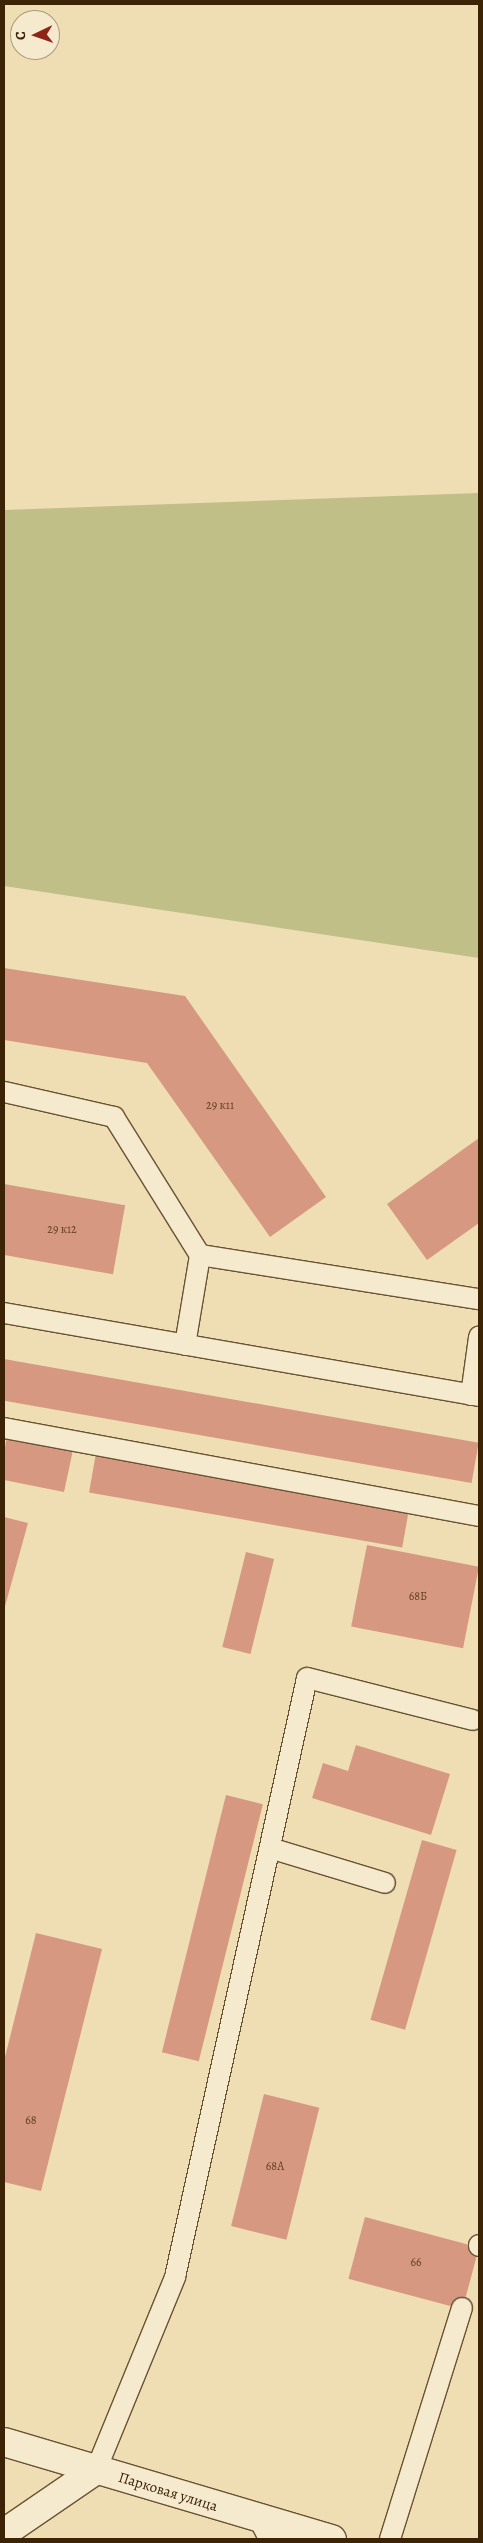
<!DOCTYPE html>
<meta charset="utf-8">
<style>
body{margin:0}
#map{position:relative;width:483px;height:2543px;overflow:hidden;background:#efdeb3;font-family:Alegreya,serif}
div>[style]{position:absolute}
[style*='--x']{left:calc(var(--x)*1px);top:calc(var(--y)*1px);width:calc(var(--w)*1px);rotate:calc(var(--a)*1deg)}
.green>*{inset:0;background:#c0bf88}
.building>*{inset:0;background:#d69881;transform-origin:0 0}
.roads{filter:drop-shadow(1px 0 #695231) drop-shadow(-1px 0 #695231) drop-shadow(0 1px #695231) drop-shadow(0 -1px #695231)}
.lane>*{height:20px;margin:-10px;padding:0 10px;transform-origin:10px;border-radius:10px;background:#f5eace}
.secondary>*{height:28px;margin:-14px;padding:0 14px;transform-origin:14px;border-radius:14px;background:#f5eace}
span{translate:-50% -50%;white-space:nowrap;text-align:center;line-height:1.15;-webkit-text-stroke:4px #f5eace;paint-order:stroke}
.number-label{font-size:12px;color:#624025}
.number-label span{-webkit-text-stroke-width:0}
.street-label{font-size:15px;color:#3c2306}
.frame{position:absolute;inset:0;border:5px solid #3c2306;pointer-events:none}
.north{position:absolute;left:10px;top:10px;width:50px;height:50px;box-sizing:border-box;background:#f5eace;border:1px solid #ab9a7e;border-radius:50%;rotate:267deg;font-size:14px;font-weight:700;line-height:20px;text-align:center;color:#3c2306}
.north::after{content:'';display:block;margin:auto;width:18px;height:22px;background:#8f2418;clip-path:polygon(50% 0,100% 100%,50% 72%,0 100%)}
</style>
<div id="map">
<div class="green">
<div style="clip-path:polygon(479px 493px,479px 958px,4px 886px,4px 510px)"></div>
</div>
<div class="building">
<div style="clip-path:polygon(4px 968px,185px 996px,326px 1197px,270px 1237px,147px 1063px,4px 1040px)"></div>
<div style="clip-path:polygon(479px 1138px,479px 1223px,427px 1260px,387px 1204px)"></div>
<div style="left:4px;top:1184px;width:123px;height:70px;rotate:10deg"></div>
<div style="left:4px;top:1359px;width:482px;height:41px;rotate:10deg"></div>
<div style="clip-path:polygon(7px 1436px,73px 1450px,64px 1492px,4px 1480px,4px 1454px)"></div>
<div style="left:96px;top:1453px;width:318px;height:40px;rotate:10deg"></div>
<div style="clip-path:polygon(4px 1517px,28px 1523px,4px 1610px)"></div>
<div style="left:367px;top:1545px;width:114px;height:83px;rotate:11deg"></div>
<div style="left:246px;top:1552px;width:29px;height:98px;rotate:14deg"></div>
<div style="clip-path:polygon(356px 1745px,450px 1774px,431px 1835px,312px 1798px,323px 1763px,348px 1771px)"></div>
<div style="left:226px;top:1795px;width:38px;height:265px;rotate:14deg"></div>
<div style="left:422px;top:1840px;width:36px;height:187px;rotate:16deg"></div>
<div style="clip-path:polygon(36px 1933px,102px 1949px,41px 2191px,4px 2182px,4px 2061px)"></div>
<div style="left:264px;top:2094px;width:57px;height:136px;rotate:14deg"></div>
<div style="left:365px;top:2217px;width:118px;height:64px;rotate:15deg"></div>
</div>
<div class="roads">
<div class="lane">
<div style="--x:4;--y:1092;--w:113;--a:12.8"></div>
<div style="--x:114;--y:1117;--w:163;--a:58.1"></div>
<div style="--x:200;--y:1255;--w:282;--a:9"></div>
<div style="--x:4;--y:1313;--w:482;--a:9.9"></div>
<div style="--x:185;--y:1345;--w:91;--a:-80.5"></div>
<div style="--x:471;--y:1395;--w:59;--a:-82.1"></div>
<div style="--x:4;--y:1428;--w:483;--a:10.5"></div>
<div style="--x:270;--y:1848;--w:120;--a:16.9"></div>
<div style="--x:479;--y:2246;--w:1;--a:-90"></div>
<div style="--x:96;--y:2470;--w:209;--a:-67.7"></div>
<div style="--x:175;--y:2277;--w:613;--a:-77.57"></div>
<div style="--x:307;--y:1678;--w:171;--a:14.2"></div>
<div style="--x:259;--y:2519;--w:22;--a:63"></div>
<div style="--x:390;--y:2539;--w:242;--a:-72.7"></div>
</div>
<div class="secondary">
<div style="--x:4;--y:2442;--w:342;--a:16.5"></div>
<div style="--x:4;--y:2533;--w:112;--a:-34.4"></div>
</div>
</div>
<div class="number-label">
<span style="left:220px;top:1106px">29 к11</span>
<span style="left:62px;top:1230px">29 к12</span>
<span style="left:418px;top:1597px">68Б</span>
<span style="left:31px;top:2121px">68</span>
<span style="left:275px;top:2167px">68А</span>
<span style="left:416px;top:2263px">66</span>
</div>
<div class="street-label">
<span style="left:168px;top:2492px;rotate:17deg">Парковая улица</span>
</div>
<div class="frame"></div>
<div class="north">С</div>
</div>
